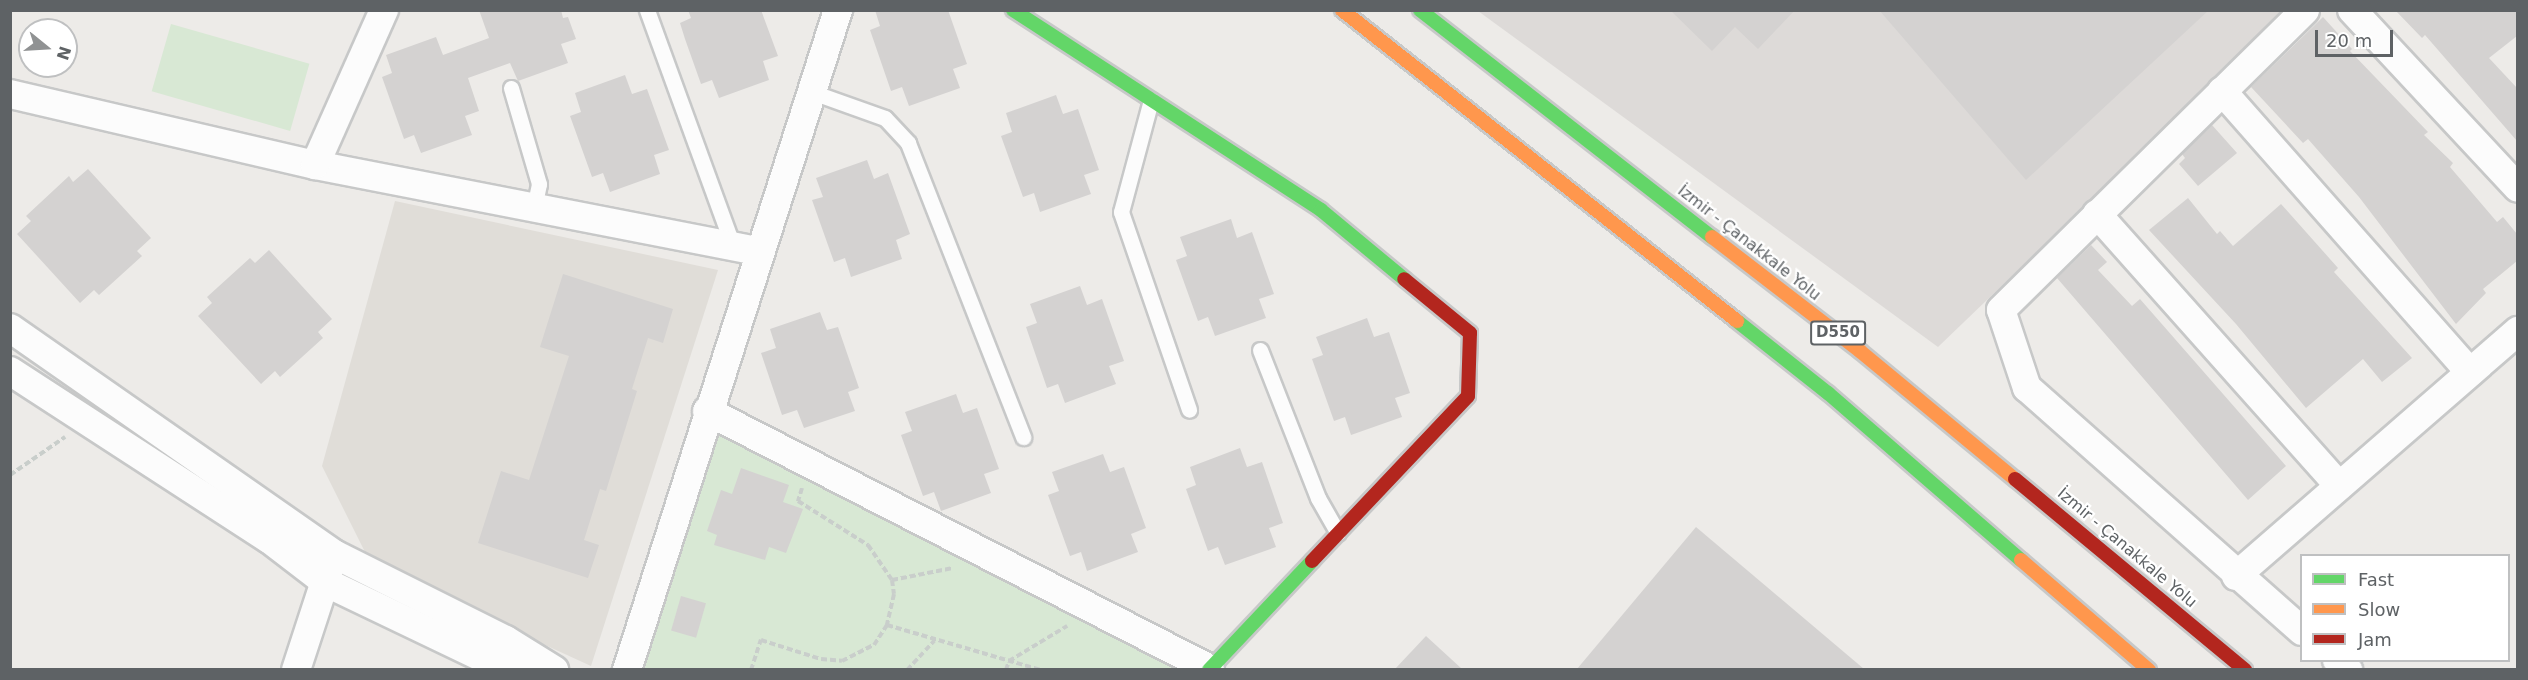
<!DOCTYPE html>
<meta charset="utf-8">
<style>
body{margin:0}
#map{position:relative;width:2528px;height:680px;overflow:hidden;background:#edebe8;font-family:"DejaVu Sans",sans-serif}
div>[style]{position:absolute}
[style*='--x']{left:calc(var(--x)*1px);top:calc(var(--y)*1px);width:calc(var(--w)*1px);rotate:calc(var(--a)*1deg)}
.industrial>*{inset:0;background:#dddad8}
.education>*{inset:0;background:#e0ddd8}
.green>*{inset:0;background:#d8e8d4;transform-origin:0 0}
.building>*{inset:0;background:#d4d2d1;transform-origin:0 0}
.path>*{height:4px;margin-top:-2px;transform-origin:0;background:repeating-linear-gradient(90deg,#c9cecb 0 6px,transparent 0 9px)}
.roads{filter:drop-shadow(2px 0 #c7c8c8) drop-shadow(-2px 0 #c7c8c8) drop-shadow(0 2px #c7c8c8) drop-shadow(0 -2px #c7c8c8)}
.lane>*{height:15px;margin:-7.5px;padding:0 7.5px;transform-origin:7.5px;border-radius:7.5px;background:#fcfcfc}
.street>*{height:28px;margin:-14px;padding:0 14px;transform-origin:14px;border-radius:14px;background:#fcfcfc}
.fast>*{height:14px;margin:-7px;padding:0 7px;transform-origin:7px;border-radius:7px;background:#63d668}
.slow>*{height:14px;margin:-7px;padding:0 7px;transform-origin:7px;border-radius:7px;background:#ff974d}
.jam>*{height:14px;margin:-7px;padding:0 7px;transform-origin:7px;border-radius:7px;background:#b3261e}
span{translate:-50% -50%;white-space:nowrap;text-align:center;line-height:1.15;-webkit-text-stroke:4.5px #fff;paint-order:stroke}
.shield-label span{padding:2px 4px;background:#fff;border:2px solid;border-radius:4px;-webkit-text-stroke-width:0}
.shield-label{font-size:15px;color:#5e6265;font-weight:700}
.street-label{font-size:16px;color:#5e6265}
.frame{position:absolute;inset:0;border:12px solid #5e6265;pointer-events:none}
.legend{position:absolute;left:2300px;top:554px;width:210px;height:108px;box-sizing:border-box;background:#fff;border:2px solid #bfc0c1;margin:0;padding:8px 10px;list-style:none;font-size:18px;color:#5e6265}
.legend li{display:flex;align-items:center;gap:12px;height:30px}
.legend b{width:30px;border:2px solid #bfc0c1}
.north{position:absolute;left:18px;top:18px;width:60px;height:60px;box-sizing:border-box;background:#fff;border:2px solid #bfc0c1;border-radius:50%;rotate:108deg;font-size:16px;font-weight:700;line-height:24px;text-align:center;color:#5e6265}
.north::after{content:'';display:block;margin:auto;width:21px;height:27px;background:#909293;clip-path:polygon(50% 0,100% 100%,50% 72%,0 100%)}
.scale{position:absolute;left:2315px;top:30px;width:78px;height:27px;box-sizing:border-box;border:3px solid #5e6265;border-top:0;padding-left:8px;font-size:18px;line-height:21px;white-space:nowrap;color:#5e6265;-webkit-text-stroke:4px #fff;paint-order:stroke}
</style>
<div id="map">
<div class="industrial">
<div style="clip-path:polygon(1478px 11px,2288px 11px,1938px 347px)"></div>
</div>
<div class="education">
<div style="clip-path:polygon(395px 201px,718px 270px,591px 666px,372px 566px,322px 466px)"></div>
</div>
<div class="green">
<div style="left:171px;top:24px;width:144px;height:70px;rotate:16deg"></div>
<div style="clip-path:polygon(716px 429px,1181px 670px,644px 670px)"></div>
</div>
<div class="building">
<div style="clip-path:polygon(479px 10px,561px 10px,563px 18px,568px 17px,576px 39px,561px 44px,568px 63px,518px 81px,510px 63px,468px 78px,479px 111px,465px 116px,472px 135px,421px 153px,414px 135px,404px 139px,382px 77px,392px 73px,386px 55px,436px 37px,443px 55px,489px 38px)"></div>
<div style="clip-path:polygon(688px 10px,761px 10px,778px 56px,763px 61px,769px 80px,719px 98px,712px 80px,701px 84px,685px 39px,680px 23px,691px 18px)"></div>
<div style="clip-path:polygon(875px 10px,948px 10px,967px 64px,953px 69px,960px 88px,909px 106px,902px 87px,891px 91px,870px 30px,880px 26px)"></div>
<div style="clip-path:polygon(1670px 10px,1795px 10px,1758px 49px,1735px 27px,1712px 51px)"></div>
<div style="clip-path:polygon(1879px 10px,2209px 10px,2026px 180px)"></div>
<div style="clip-path:polygon(2395px 10px,2517px 10px,2517px 36px,2489px 58px,2517px 88px,2517px 141px,2425px 35px,2422px 38px)"></div>
<div style="clip-path:polygon(2323px 17px,2352px 49px,2350px 51px,2428px 132px,2424px 135px,2453px 163px,2450px 167px,2497px 222px,2503px 217px,2517px 234px,2517px 261px,2483px 289px,2486px 293px,2456px 324px,2359px 197px,2308px 139px,2303px 143px,2251px 87px)"></div>
<div style="clip-path:polygon(625px 75px,632px 94px,647px 89px,669px 150px,654px 155px,660px 174px,610px 192px,603px 173px,592px 177px,570px 116px,581px 112px,575px 93px)"></div>
<div style="clip-path:polygon(1056px 95px,1063px 114px,1078px 109px,1099px 170px,1084px 175px,1091px 194px,1040px 212px,1034px 193px,1023px 197px,1001px 136px,1012px 132px,1006px 113px)"></div>
<div style="clip-path:polygon(2212px 125px,2237px 153px,2198px 186px,2179px 164px,2185px 158px,2182px 154px)"></div>
<div style="clip-path:polygon(867px 160px,874px 179px,888px 173px,910px 234px,896px 240px,902px 259px,851px 277px,845px 258px,834px 262px,812px 200px,823px 197px,816px 178px)"></div>
<div style="clip-path:polygon(88px 169px,151px 238px,137px 251px,142px 256px,99px 295px,94px 290px,80px 303px,17px 234px,31px 221px,26px 216px,69px 176px,73px 182px)"></div>
<div style="clip-path:polygon(2188px 198px,2217px 234px,2220px 231px,2233px 246px,2281px 204px,2338px 268px,2334px 272px,2412px 358px,2382px 382px,2363px 359px,2306px 408px,2236px 324px,2149px 230px)"></div>
<div style="clip-path:polygon(1231px 219px,1237px 238px,1252px 232px,1274px 294px,1259px 299px,1266px 318px,1215px 336px,1208px 317px,1198px 321px,1176px 260px,1187px 256px,1180px 237px)"></div>
<div style="clip-path:polygon(2091px 245px,2107px 262px,2098px 270px,2132px 306px,2140px 299px,2286px 466px,2248px 500px,2057px 278px)"></div>
<div style="clip-path:polygon(269px 250px,332px 319px,318px 332px,323px 338px,280px 377px,275px 371px,261px 384px,198px 316px,212px 303px,207px 297px,250px 258px,255px 263px)"></div>
<div style="clip-path:polygon(563px 274px,673px 309px,663px 343px,648px 338px,632px 389px,637px 391px,606px 491px,600px 489px,584px 540px,599px 545px,588px 578px,478px 543px,501px 471px,529px 480px,569px 356px,540px 347px)"></div>
<div style="clip-path:polygon(1080px 286px,1087px 305px,1102px 299px,1124px 361px,1109px 366px,1116px 384px,1065px 403px,1058px 384px,1047px 388px,1026px 327px,1037px 323px,1030px 304px)"></div>
<div style="clip-path:polygon(820px 312px,827px 330px,838px 327px,859px 388px,848px 392px,855px 411px,804px 428px,797px 410px,782px 415px,761px 353px,776px 348px,770px 329px)"></div>
<div style="clip-path:polygon(1367px 318px,1374px 337px,1389px 332px,1410px 393px,1395px 398px,1402px 417px,1351px 435px,1345px 417px,1334px 421px,1312px 359px,1323px 355px,1316px 337px)"></div>
<div style="clip-path:polygon(956px 394px,963px 413px,977px 408px,999px 469px,984px 474px,991px 493px,941px 511px,934px 492px,923px 496px,901px 435px,912px 431px,905px 412px)"></div>
<div style="clip-path:polygon(1240px 448px,1247px 467px,1262px 462px,1283px 523px,1269px 528px,1276px 547px,1225px 565px,1218px 547px,1208px 551px,1186px 489px,1196px 485px,1190px 467px)"></div>
<div style="clip-path:polygon(1103px 454px,1110px 472px,1124px 467px,1146px 528px,1131px 534px,1138px 552px,1087px 571px,1081px 552px,1070px 556px,1048px 495px,1059px 491px,1052px 472px)"></div>
<div style="clip-path:polygon(741px 468px,789px 485px,783px 502px,803px 509px,786px 553px,769px 547px,765px 560px,714px 545px,717px 535px,707px 531px,721px 490px,732px 494px)"></div>
<div style="clip-path:polygon(1696px 527px,1864px 669px,1577px 669px)"></div>
<div style="left:681px;top:596px;width:26px;height:36px;rotate:16deg"></div>
<div style="clip-path:polygon(1426px 636px,1462px 669px,1395px 669px)"></div>
</div>
<div class="path">
<div style="--x:10;--y:475;--w:67;--a:-34.6"></div>
<div style="--x:802;--y:488;--w:14;--a:107"></div>
<div style="--x:798;--y:501;--w:83;--a:32.2"></div>
<div style="--x:868;--y:545;--w:42;--a:55.6"></div>
<div style="--x:892;--y:580;--w:14;--a:82"></div>
<div style="--x:894;--y:594;--w:32;--a:103"></div>
<div style="--x:892;--y:580;--w:62;--a:-11.1"></div>
<div style="--x:751;--y:670;--w:32;--a:-72"></div>
<div style="--x:761;--y:640;--w:63;--a:17.6"></div>
<div style="--x:821;--y:659;--w:21;--a:5"></div>
<div style="--x:842;--y:661;--w:36;--a:-27"></div>
<div style="--x:874;--y:645;--w:24;--a:-57"></div>
<div style="--x:887;--y:625;--w:160;--a:16.3"></div>
<div style="--x:907;--y:670;--w:40;--a:-47"></div>
<div style="--x:1006;--y:670;--w:9;--a:-72"></div>
<div style="--x:1009;--y:661;--w:68;--a:-31.1"></div>
</div>
<div class="roads">
<div class="lane">
<div style="--x:647;--y:10;--w:251;--a:70"></div>
<div style="--x:511;--y:88;--w:100;--a:73.7"></div>
<div style="--x:539;--y:184;--w:24;--a:102"></div>
<div style="--x:812;--y:92;--w:77;--a:19.6"></div>
<div style="--x:885;--y:118;--w:34;--a:47"></div>
<div style="--x:908;--y:143;--w:316;--a:68.6"></div>
<div style="--x:1151;--y:100;--w:116;--a:105"></div>
<div style="--x:1121;--y:212;--w:209;--a:71"></div>
<div style="--x:1260;--y:350;--w:159;--a:68.6"></div>
<div style="--x:1318;--y:498;--w:40;--a:60.3"></div>
</div>
<div class="street">
<div style="--x:2352;--y:10;--w:243;--a:47"></div>
<div style="--x:2222;--y:91;--w:375;--a:48.6"></div>
<div style="--x:10;--y:94;--w:313;--a:13.1"></div>
<div style="--x:315;--y:165;--w:452;--a:11"></div>
<div style="--x:315;--y:165;--w:170;--a:-66"></div>
<div style="--x:2097;--y:214;--w:364;--a:48.3"></div>
<div style="--x:10;--y:328;--w:395;--a:34.9"></div>
<div style="--x:334;--y:554;--w:192;--a:26.6"></div>
<div style="--x:506;--y:640;--w:57;--a:32"></div>
<div style="--x:10;--y:371;--w:309;--a:33"></div>
<div style="--x:269;--y:539;--w:71;--a:37.5"></div>
<div style="--x:325;--y:582;--w:187;--a:25.6"></div>
<div style="--x:494;--y:663;--w:28;--a:15"></div>
<div style="--x:707;--y:411;--w:565;--a:27.15"></div>
<div style="--x:2236;--y:576;--w:374;--a:-41"></div>
<div style="--x:2302;--y:631;--w:367;--a:-138.5"></div>
<div style="--x:2027;--y:388;--w:82;--a:-108.4"></div>
<div style="--x:2001;--y:310;--w:427;--a:-44.6"></div>
<div style="--x:2337;--y:660;--w:15;--a:42"></div>
<div style="--x:296;--y:670;--w:113;--a:-71.9"></div>
<div style="--x:627;--y:670;--w:693;--a:-72.27"></div>
</div>
<div class="fast">
<div style="--x:1013;--y:10;--w:367;--a:33"></div>
<div style="--x:1321;--y:210;--w:108;--a:39.7"></div>
<div style="--x:1420;--y:10;--w:370;--a:37.9"></div>
<div style="--x:1737;--y:321;--w:116;--a:38.4"></div>
<div style="--x:1828;--y:393;--w:255;--a:40.9"></div>
<div style="--x:1209;--y:670;--w:150;--a:-46.6"></div>
</div>
<div class="slow">
<div style="--x:1342;--y:10;--w:503;--a:38.21"></div>
<div style="--x:1712;--y:237;--w:187;--a:37.6"></div>
<div style="--x:1860;--y:351;--w:201;--a:39.6"></div>
<div style="--x:2021;--y:560;--w:169;--a:40.7"></div>
</div>
<div class="jam">
<div style="--x:2015;--y:479;--w:299;--a:39.7"></div>
<div style="--x:1312;--y:561;--w:227;--a:-46.6"></div>
<div style="--x:1468;--y:396;--w:63;--a:-88.2"></div>
<div style="--x:1470;--y:333;--w:85;--a:-140.7"></div>
</div>
</div>
<div class="shield-label">
<span style="left:1838px;top:333px">D550</span>
</div>
<div class="street-label">
<span style="left:1749px;top:243px;rotate:38deg">İzmir - Çanakkale Yolu</span>
<span style="left:2127px;top:548px;rotate:40deg">İzmir - Çanakkale Yolu</span>
</div>
<div class="frame"></div>
<ul class="legend">
<li><b style="height:8px;background:#63d668"></b>Fast</li>
<li><b style="height:8px;background:#ff974d"></b>Slow</li>
<li><b style="height:8px;background:#b3261e"></b>Jam</li>
</ul>
<div class="north">N</div>
<div class="scale">20 m</div>
</div>
